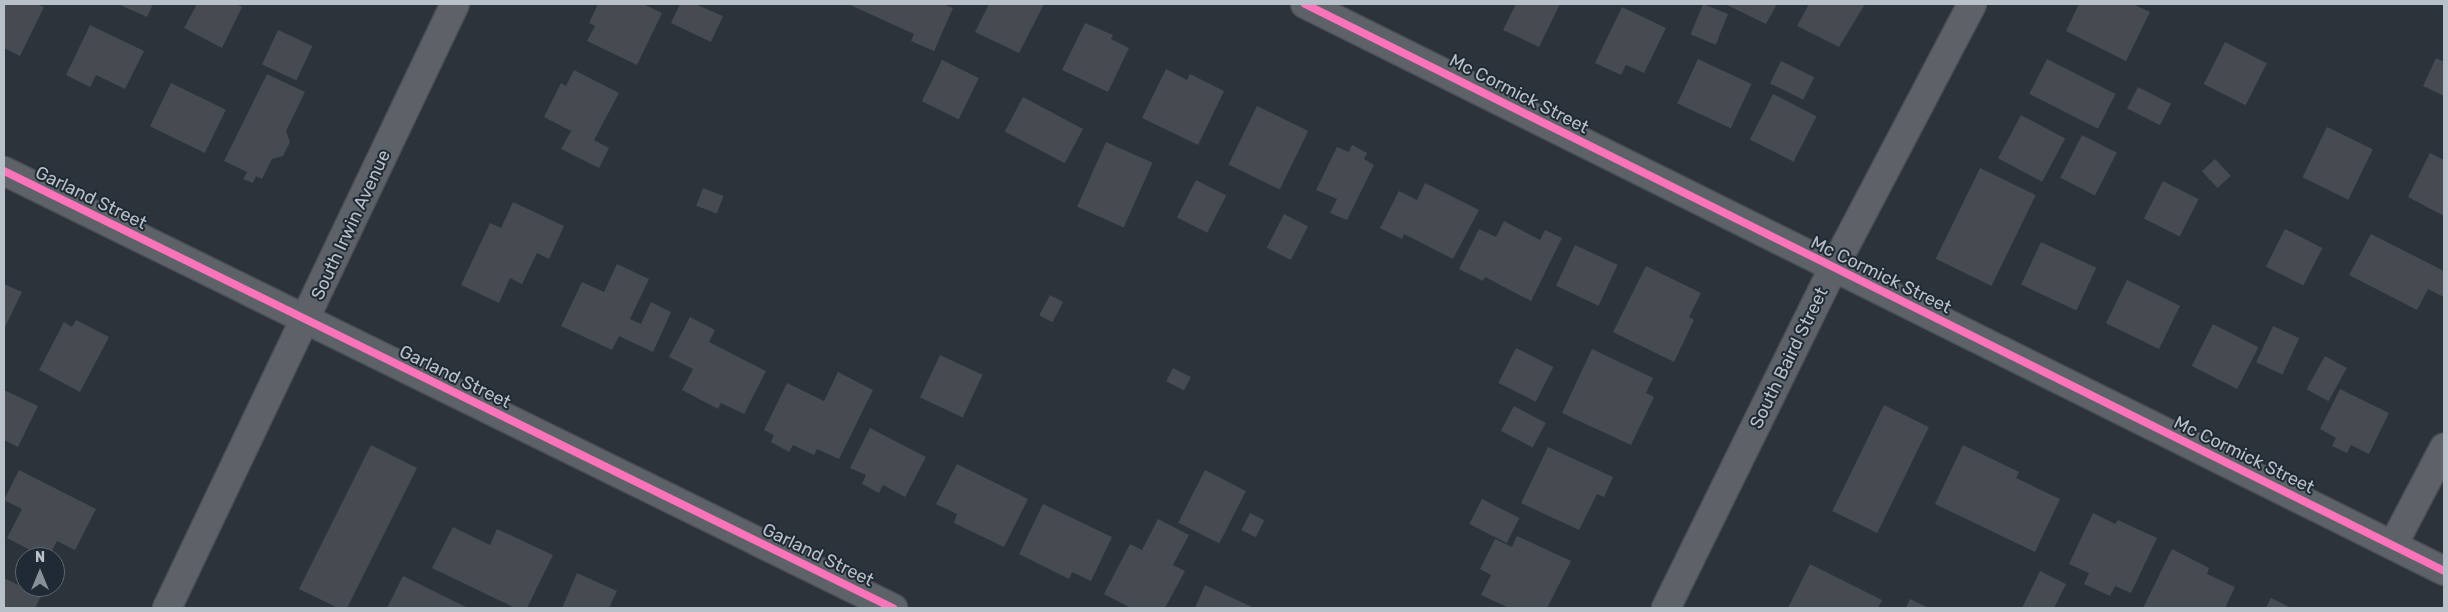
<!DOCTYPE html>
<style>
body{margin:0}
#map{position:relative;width:2448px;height:612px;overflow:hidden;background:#2d333a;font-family:Rubik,sans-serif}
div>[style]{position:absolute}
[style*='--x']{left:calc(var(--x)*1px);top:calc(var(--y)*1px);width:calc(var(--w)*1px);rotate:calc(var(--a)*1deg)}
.building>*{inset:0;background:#454b50;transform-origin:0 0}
.roads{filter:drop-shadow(1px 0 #4b4f54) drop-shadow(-1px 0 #4b4f54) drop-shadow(0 1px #4b4f54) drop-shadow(0 -1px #4b4f54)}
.minor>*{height:28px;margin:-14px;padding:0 14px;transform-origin:14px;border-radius:14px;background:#5d6268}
.cycleway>*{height:8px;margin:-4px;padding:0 4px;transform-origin:4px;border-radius:4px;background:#fb73b8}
span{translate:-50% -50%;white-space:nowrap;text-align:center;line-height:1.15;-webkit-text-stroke:4px #202a35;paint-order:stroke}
.street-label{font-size:18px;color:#b8c0ca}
.frame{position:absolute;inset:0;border:5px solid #b8c0ca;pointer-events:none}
.north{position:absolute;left:15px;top:547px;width:50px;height:50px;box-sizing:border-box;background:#202a35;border:1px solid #5d6671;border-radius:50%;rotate:0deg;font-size:14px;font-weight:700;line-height:20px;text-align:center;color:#b8c0ca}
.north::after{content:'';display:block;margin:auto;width:18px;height:22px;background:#878f98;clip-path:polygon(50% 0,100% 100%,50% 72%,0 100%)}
</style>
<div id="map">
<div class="building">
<div style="clip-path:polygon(4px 4px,37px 4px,44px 7px,20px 56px,4px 48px)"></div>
<div style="clip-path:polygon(118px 4px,153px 4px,147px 17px)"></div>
<div style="clip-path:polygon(197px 4px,236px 4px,242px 7px,222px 48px,184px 28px)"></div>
<div style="clip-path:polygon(598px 4px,643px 4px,662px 13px,637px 65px,587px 41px,595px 26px,589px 23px)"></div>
<div style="clip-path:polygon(680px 4px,695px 4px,723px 16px,711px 42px,671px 23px)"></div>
<div style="clip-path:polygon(848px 4px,943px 4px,953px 8px,934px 51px,911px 41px,914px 34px)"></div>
<div style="clip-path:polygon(989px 4px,1044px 4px,1019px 53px,975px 32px)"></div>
<div style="clip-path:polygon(1516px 4px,1560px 4px,1539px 47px,1503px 30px)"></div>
<div style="left:1703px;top:4px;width:27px;height:33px;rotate:22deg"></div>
<div style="clip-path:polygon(1725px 4px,1777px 4px,1766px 24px)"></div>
<div style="clip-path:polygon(1809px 4px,1865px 4px,1839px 47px,1797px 26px)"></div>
<div style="clip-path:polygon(2079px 4px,2133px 4px,2150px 12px,2126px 61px,2066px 31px)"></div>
<div style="clip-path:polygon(1622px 7px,1666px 28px,1644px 73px,1626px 65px,1621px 75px,1595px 63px)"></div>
<div style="clip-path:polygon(1085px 23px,1113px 35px,1111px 39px,1129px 48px,1108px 92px,1062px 70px)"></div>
<div style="clip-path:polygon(90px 25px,144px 51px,125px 89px,96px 75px,90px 87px,66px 75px)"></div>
<div style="left:278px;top:30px;width:38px;height:38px;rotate:25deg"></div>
<div style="left:2225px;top:42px;width:47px;height:47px;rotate:27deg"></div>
<div style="clip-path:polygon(2436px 58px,2444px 62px,2444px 96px,2423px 86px)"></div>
<div style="left:1698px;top:59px;width:59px;height:49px;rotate:25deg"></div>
<div style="left:2047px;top:59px;width:77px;height:39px;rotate:27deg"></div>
<div style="left:942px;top:60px;width:41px;height:46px;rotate:26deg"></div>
<div style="left:1781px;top:61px;width:37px;height:25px;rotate:26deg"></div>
<div style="clip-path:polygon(1166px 69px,1187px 80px,1190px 74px,1224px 91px,1198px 145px,1142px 118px)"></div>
<div style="clip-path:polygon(574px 70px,619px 93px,594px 140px,609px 148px,599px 168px,561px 149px,571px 131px,544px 117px,561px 83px,566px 86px)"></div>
<div style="clip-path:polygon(267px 74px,305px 92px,286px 131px,290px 142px,283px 156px,272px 159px,262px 179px,256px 176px,253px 183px,243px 179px,247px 172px,224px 161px)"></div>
<div style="left:171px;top:83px;width:61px;height:48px;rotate:26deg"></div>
<div style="left:2138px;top:87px;width:37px;height:24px;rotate:27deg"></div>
<div style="left:1773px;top:94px;width:49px;height:51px;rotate:27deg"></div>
<div style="left:1023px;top:97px;width:68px;height:39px;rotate:28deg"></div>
<div style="left:1257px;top:106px;width:57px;height:65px;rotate:26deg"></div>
<div style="left:2021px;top:115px;width:50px;height:49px;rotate:28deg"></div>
<div style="left:2327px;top:127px;width:51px;height:56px;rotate:26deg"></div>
<div style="left:2082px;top:135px;width:39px;height:48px;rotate:27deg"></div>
<div style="left:1106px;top:142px;width:51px;height:71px;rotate:24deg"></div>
<div style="clip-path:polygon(1352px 145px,1367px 153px,1364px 159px,1374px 165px,1347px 220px,1330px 213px,1337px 199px,1316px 190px,1337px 147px,1349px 152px)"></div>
<div style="clip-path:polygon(2430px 153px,2444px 160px,2444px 216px,2408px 197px)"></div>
<div style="left:2215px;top:159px;width:23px;height:18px;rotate:47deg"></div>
<div style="left:1980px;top:168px;width:62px;height:101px;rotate:26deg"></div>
<div style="left:1196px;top:180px;width:34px;height:42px;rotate:27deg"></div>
<div style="left:2163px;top:181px;width:40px;height:42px;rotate:27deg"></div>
<div style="clip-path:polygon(1425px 183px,1479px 210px,1453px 259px,1404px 234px,1402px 239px,1380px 228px,1399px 191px,1417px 200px)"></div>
<div style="left:703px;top:188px;width:22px;height:19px;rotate:21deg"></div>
<div style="clip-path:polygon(513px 202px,564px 226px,549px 259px,537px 253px,522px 284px,510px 278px,499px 303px,461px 285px,490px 223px,501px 228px)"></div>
<div style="left:1284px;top:214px;width:27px;height:38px;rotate:27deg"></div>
<div style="clip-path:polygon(1504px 221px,1540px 240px,1545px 230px,1562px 238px,1531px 301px,1485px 277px,1483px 281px,1459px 269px,1479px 229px,1496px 237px)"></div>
<div style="left:2285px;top:229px;width:42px;height:42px;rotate:27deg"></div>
<div style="clip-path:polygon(2371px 234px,2444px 271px,2444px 297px,2428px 289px,2417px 310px,2349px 275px)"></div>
<div style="left:2041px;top:242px;width:61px;height:47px;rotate:25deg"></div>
<div style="left:1575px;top:245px;width:47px;height:45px;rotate:25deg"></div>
<div style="clip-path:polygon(617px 264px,649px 279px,630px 319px,641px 324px,651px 302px,671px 312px,653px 352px,619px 336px,612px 350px,561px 326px,582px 282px,604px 292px)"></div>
<div style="clip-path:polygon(1646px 266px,1701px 293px,1689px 317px,1694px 320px,1674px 362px,1613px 332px)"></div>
<div style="left:2127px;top:280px;width:59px;height:48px;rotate:26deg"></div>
<div style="clip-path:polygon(4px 284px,22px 292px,4px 329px)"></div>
<div style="left:1050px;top:295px;width:15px;height:23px;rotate:28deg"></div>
<div style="clip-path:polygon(690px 317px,715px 330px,709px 342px,766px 371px,744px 414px,721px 403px,718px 409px,682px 390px,693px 369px,669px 357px)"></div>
<div style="clip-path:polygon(76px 320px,109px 337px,80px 392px,39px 370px,64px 322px,72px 327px)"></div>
<div style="left:2213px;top:324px;width:51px;height:47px;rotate:27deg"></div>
<div style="left:2273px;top:326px;width:29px;height:40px;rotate:25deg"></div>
<div style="left:1516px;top:348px;width:42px;height:39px;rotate:27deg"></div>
<div style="clip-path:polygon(1592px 349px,1653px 378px,1646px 393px,1654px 397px,1631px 445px,1562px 413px)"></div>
<div style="left:940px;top:355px;width:47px;height:47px;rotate:25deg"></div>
<div style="left:2325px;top:356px;width:25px;height:38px;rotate:29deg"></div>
<div style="left:1173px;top:368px;width:20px;height:15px;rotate:27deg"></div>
<div style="clip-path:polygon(838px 372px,873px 390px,839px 459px,817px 449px,814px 455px,793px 445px,789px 452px,771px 442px,774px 435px,764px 430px,787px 383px,824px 401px)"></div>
<div style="clip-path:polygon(2340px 389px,2389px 413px,2369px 454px,2351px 445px,2347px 453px,2332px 446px,2336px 438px,2320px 429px)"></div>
<div style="clip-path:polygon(4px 390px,38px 406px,18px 447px,4px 440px)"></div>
<div style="left:1884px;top:405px;width:50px;height:118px;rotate:26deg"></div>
<div style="left:1514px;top:406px;width:36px;height:28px;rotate:28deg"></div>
<div style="clip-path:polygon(870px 428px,926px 457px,905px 497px,883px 485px,879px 493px,862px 484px,866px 475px,850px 468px)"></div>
<div style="clip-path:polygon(371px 445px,417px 468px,347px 608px,338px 608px,299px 589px)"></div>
<div style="clip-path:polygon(1963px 445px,2019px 472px,2016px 478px,2060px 499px,2035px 552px,1935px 504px)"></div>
<div style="clip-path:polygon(1548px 447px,1613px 477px,1604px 497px,1597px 494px,1579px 530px,1521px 503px)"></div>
<div style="clip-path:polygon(957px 464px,1028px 499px,1004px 547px,954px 523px,957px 514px,936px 504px)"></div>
<div style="clip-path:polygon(19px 470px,96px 509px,75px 550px,57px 541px,48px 557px,43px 557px,7px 538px,22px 509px,4px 500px)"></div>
<div style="left:1205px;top:470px;width:46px;height:59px;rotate:27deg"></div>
<div style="left:1482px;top:499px;width:42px;height:28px;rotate:27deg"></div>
<div style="clip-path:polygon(1043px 504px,1112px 537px,1091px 581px,1072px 572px,1069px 579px,1019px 554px)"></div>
<div style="left:1250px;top:513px;width:16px;height:19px;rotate:27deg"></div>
<div style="clip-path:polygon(2093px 513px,2115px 524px,2118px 520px,2157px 538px,2131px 593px,2115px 586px,2110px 596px,2084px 584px,2089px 573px,2069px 564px)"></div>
<div style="clip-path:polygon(1158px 519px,1189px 535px,1173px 565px,1185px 571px,1165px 608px,1131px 608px,1104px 594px,1130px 544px,1142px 550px)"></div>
<div style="clip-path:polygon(453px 527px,490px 545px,497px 529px,553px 555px,527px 608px,515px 608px,432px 568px)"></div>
<div style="clip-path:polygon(1517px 536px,1571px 561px,1547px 608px,1509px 608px,1481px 595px,1491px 575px,1480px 569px,1495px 539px,1512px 547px)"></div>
<div style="clip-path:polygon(2172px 549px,2209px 568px,2207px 574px,2235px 587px,2225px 608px,2143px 608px)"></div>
<div style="clip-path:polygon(1810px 564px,1882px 600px,1878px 608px,1788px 608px)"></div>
<div style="clip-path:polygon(2040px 571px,2066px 584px,2054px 608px,2022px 608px)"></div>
<div style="clip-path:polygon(577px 573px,617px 591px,609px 608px,562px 608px)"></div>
<div style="clip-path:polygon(403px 576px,468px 608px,387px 608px)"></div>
<div style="clip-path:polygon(4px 578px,41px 596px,35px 608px,4px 608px)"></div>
<div style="clip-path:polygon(1205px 585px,1254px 608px,1195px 608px)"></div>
<div style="clip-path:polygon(2271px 598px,2291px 608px,2266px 608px)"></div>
<div style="clip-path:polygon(1910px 599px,1929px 608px,1906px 608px)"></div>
</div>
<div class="roads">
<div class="minor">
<div style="--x:1305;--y:4;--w:1272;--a:26.46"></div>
<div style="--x:4;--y:171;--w:991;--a:26.18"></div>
<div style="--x:2393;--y:545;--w:110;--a:-62.3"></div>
<div style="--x:167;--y:608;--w:669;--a:-64.51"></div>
<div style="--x:1666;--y:608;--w:378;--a:-63.8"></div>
<div style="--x:1833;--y:269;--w:299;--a:-62.3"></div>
</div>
</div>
<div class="cycleway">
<div style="--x:1305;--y:4;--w:1272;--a:26.46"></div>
<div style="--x:4;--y:171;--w:991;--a:26.18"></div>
</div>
<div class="street-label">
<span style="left:1519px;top:94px;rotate:27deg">Mc Cormick Street</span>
<span style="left:91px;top:198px;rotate:26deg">Garland Street</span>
<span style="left:351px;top:225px;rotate:-65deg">South Irwin Avenue</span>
<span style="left:1881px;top:275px;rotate:26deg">Mc Cormick Street</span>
<span style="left:1789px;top:358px;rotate:-64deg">South Baird Street</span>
<span style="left:455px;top:377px;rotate:26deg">Garland Street</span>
<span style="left:2244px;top:455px;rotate:26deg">Mc Cormick Street</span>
<span style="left:818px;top:555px;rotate:26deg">Garland Street</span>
</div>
<div class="frame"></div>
<div class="north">N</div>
</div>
